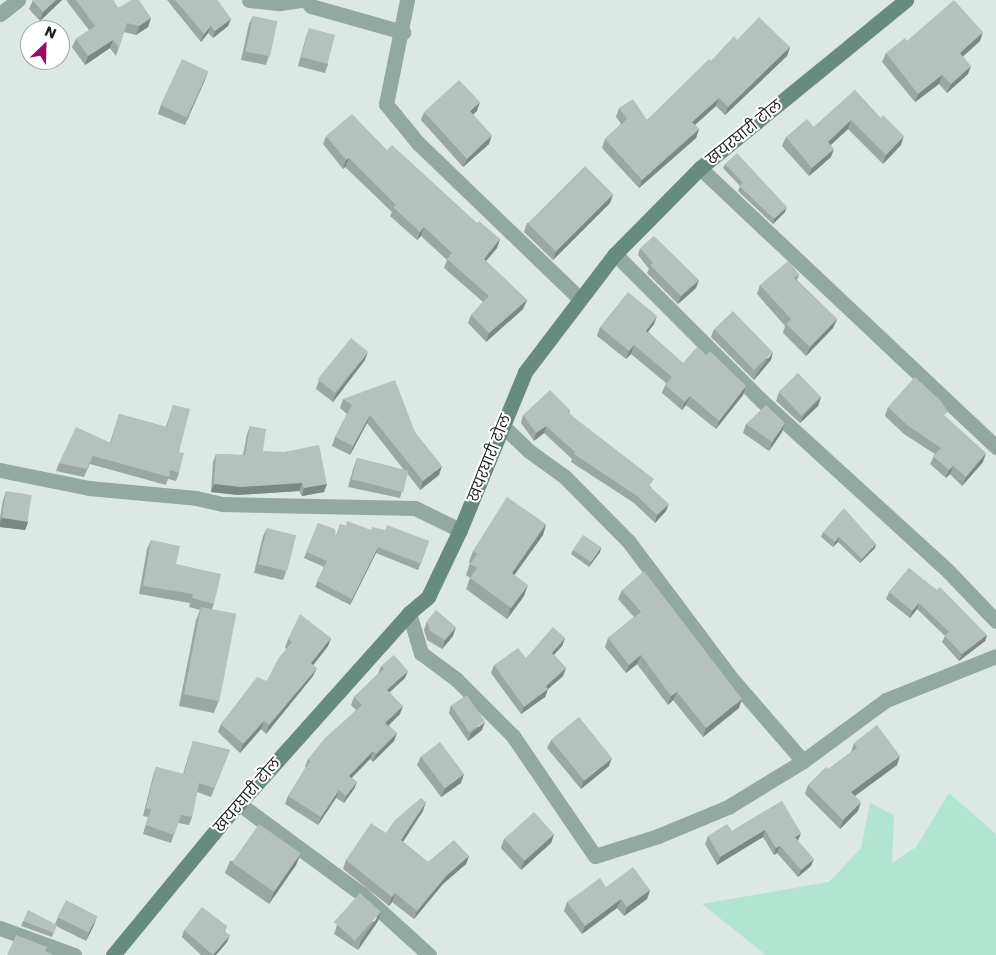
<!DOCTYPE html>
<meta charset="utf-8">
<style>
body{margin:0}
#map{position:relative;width:996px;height:955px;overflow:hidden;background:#dce8e3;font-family:Poppins,"Noto Sans Devanagari",sans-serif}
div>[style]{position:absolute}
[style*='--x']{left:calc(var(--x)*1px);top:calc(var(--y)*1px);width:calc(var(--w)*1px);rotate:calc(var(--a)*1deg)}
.green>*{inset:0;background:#b1e5d2}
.street>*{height:15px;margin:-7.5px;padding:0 7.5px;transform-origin:7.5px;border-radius:7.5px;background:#91a9a0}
.secondary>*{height:15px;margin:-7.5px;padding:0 7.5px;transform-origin:7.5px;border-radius:7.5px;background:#688b7f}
.wall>*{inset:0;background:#9ca6a2}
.shaded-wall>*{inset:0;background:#7f8784}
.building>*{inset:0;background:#b5c1bc;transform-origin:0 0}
span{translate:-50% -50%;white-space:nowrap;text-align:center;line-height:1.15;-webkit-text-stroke:4px #fff;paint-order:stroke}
.street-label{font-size:15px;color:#191d1b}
.north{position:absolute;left:20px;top:20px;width:50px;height:50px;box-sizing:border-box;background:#fff;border:1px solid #a3a5a4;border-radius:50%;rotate:24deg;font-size:14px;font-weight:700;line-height:20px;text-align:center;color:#191d1b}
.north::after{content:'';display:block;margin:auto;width:18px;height:22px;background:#970d61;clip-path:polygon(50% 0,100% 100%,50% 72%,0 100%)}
</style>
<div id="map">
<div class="green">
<div style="clip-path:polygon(949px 793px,996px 834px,996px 955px,766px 955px,702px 904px,829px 882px,861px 848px,870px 803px,894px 815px,892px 863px,916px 847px)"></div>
</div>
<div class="street">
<div style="--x:249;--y:0;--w:31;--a:6"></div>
<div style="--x:280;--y:3;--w:22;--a:-8"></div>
<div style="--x:306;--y:0;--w:8;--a:50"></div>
<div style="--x:311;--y:6;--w:96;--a:15.8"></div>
<div style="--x:407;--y:0;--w:106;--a:101.4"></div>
<div style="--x:386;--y:104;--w:50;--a:50.6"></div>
<div style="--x:418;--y:143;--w:225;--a:43.9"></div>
<div style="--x:0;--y:14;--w:23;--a:-38"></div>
<div style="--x:700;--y:168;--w:407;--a:43.3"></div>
<div style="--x:615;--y:254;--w:208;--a:45"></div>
<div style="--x:762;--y:401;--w:253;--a:42.4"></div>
<div style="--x:949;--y:572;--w:68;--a:46.2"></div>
<div style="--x:502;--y:425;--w:37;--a:44"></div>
<div style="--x:529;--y:451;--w:44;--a:35.8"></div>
<div style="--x:565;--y:477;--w:91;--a:45.4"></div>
<div style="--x:629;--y:542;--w:170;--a:53.1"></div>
<div style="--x:731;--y:678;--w:110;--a:49.1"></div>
<div style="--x:0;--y:470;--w:91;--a:11.4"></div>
<div style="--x:89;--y:488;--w:107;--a:5.3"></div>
<div style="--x:196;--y:498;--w:28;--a:13"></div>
<div style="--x:223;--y:504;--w:192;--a:1.2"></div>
<div style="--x:415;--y:508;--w:50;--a:26.1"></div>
<div style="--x:409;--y:613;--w:42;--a:73.3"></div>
<div style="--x:421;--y:653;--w:44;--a:36.6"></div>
<div style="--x:456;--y:679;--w:81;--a:45"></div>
<div style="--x:513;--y:736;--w:145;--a:55.7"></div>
<div style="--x:595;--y:856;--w:66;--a:-17.6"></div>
<div style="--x:658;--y:836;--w:76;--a:-22.5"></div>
<div style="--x:728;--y:807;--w:88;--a:-31.5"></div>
<div style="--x:803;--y:761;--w:103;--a:-36.3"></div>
<div style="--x:886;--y:700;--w:118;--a:-21.8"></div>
<div style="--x:238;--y:803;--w:154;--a:36.3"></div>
<div style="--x:362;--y:894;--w:91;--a:42.3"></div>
<div style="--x:0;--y:928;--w:79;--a:20"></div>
</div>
<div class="secondary">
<div style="--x:113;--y:955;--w:178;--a:-50.5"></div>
<div style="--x:226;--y:818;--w:275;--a:-48.2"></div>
<div style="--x:409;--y:613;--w:25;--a:-40"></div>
<div style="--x:428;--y:597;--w:74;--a:-64.5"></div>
<div style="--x:460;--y:530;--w:171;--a:-67.6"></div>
<div style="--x:525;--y:372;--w:148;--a:-52.7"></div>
<div style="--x:615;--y:254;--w:121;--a:-45.3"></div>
<div style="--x:700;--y:168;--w:266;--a:-39.2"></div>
</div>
<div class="wall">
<div style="clip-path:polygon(33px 0,62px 0,40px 21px,29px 9px)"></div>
<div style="clip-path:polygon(66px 0,113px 0,118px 8px,151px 18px,148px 27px,136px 35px,124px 32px,116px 56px,110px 48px,85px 65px,72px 47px,76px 39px,89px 30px)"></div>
<div style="clip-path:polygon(167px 0,217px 0,231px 19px,228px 26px,213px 38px,208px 33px,201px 42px)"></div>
<div style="clip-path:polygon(253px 16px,269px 56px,266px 65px,241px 60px,249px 24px)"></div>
<div style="clip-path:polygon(309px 28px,328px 64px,325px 73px,298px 66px,306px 37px)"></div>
<div style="clip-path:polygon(737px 40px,790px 47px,787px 56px,725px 115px,716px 106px,695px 125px,699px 129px,696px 138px,639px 188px,602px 148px,605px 139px,621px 124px,616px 117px,619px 108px,647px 120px,711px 61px)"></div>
<div style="clip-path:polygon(907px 41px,980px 41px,963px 56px,968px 74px,947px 93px,939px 84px,915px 102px,882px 62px,886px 53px)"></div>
<div style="clip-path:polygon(208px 71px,185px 125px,158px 114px,161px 105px)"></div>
<div style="clip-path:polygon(855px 90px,901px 145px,883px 164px,848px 129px,831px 145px,831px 157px,809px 176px,782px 146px,786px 137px,814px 127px)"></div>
<div style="clip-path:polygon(477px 111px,473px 114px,489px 144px,463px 167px,421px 120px,424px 112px)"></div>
<div style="clip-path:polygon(326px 136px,387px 150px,477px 223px,500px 239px,497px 248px,486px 261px,527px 300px,523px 309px,486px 342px,468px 323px,471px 315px,483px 302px,444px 268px,447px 260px,421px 236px,417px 240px,390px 216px,392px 212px,345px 167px,343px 169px,323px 144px)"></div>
<div style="clip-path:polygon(725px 164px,785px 212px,773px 224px,738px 191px,740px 186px,723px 168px)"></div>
<div style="clip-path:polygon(613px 194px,610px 203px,553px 260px,524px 232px,527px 223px)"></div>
<div style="clip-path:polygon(640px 248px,696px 288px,678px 304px,647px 273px,649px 269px,638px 255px)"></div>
<div style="clip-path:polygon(799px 274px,797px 280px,837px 319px,833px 328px,806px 356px,783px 333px,785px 326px,757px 294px,760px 285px)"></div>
<div style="clip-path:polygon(654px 324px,648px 332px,683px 363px,743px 395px,716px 429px,686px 405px,682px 410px,662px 393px,666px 383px,631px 354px,626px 359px,597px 336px,600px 327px)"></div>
<div style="clip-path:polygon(714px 329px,771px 360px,754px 380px,711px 337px)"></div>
<div style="clip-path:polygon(365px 360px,333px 402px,316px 389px,319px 380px)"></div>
<div style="clip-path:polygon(779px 392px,821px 397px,818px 406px,800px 423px,776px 401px)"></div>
<div style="clip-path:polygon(343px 399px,415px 432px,439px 475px,420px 490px,407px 473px,400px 498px,348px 487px,354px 466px,357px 458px,404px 470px,367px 423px,350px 455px,332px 446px,335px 437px,347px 414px,340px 408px)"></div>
<div style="clip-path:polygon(173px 405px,179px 452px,179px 473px,176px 481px,168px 479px,166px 485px,90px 464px,84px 477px,56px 471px,59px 463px,110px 443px,119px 414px,166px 427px)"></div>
<div style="clip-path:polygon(888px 407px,946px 417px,983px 462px,962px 486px,950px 474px,946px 478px,930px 464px,935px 454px,904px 434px,885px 416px)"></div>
<div style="clip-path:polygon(570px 410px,569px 413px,651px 487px,666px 511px,655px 523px,634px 503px,571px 462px,572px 459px,544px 433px,534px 441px,521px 423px,523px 415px)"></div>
<div style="clip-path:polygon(746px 424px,782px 432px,769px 451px,743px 433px)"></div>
<div style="clip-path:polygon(250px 426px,263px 451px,327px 484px,324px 492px,302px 496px,299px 491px,238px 495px,211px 492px,213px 462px,216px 454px,243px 455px,247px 434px)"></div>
<div style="clip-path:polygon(6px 491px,28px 522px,25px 530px,0 527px,0 518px,3px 500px)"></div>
<div style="clip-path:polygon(318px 523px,336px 536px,340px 524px,346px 526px,370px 530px,429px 541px,418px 570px,376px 553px,350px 605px,315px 587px,324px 567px,304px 558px)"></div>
<div style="clip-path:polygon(546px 524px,543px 535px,514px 575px,524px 596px,507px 619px,466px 589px,470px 578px,466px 575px,470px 563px,469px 562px,473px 551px)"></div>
<div style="clip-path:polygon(267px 528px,286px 572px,283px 580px,254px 573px,263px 536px)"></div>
<div style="clip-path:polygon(823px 532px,876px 544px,875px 548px,860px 563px,838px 542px,833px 547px,821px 537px)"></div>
<div style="clip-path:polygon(151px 540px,176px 564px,214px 604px,212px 609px,219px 700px,214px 713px,179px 706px,196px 620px,200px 610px,189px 607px,190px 603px,139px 594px,147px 549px)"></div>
<div style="clip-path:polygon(601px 547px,600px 552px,589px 567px,571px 554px,573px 550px)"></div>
<div style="clip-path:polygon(909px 568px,987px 635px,985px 641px,959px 661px,942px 642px,945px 636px,917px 609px,910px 618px,886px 599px,889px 592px)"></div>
<div style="clip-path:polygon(622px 590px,739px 708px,703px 737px,673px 700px,668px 705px,637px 664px,626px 673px,605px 647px,608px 638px,634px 617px,618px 599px)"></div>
<div style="clip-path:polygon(427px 621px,453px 636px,442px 649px,427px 640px,424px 630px)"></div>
<div style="clip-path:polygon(331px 638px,328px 646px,313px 665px,313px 676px,266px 734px,261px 729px,240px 753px,218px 732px,221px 724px,267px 681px,287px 649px,285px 648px,288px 639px)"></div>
<div style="clip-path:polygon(565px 638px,562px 646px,554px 655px,566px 668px,563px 676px,548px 689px,545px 697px,521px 714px,491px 673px,494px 665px,526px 658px)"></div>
<div style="clip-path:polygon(381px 666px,405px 678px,390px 692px,400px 714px,388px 725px,397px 733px,394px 741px,373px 762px,370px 759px,352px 778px,357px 782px,354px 789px,344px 803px,336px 798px,318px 825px,285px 804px,288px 796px,306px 767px,305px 767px,308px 759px,356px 710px,351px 705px,354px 697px,378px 674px)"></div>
<div style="clip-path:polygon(451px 705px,482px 730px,468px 741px,449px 713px)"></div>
<div style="clip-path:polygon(551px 740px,609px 766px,581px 789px,547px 748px)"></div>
<div style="clip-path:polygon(193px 741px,230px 750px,211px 797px,197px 792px,192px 817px,189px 825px,178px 823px,171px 843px,143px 834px,148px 817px,143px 816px,153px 776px,156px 767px,183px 774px)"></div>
<div style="clip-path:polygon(854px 743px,897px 765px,855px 796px,858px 811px,840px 829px,805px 794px,808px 785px,851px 752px)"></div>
<div style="clip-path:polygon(421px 756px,461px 783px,441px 797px,417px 765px)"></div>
<div style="clip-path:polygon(782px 801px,798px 841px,811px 866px,798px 877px,777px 853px,774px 855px,763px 837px,717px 865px,705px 844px,708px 836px,732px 831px)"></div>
<div style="clip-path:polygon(423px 811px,403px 842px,428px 862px,469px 856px,466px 864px,443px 884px,414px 919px,392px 902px,389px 906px,343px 869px,346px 860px,386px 833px)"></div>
<div style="clip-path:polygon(554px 834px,551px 843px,521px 870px,501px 848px,504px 839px)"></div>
<div style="clip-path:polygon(301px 853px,296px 865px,269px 904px,225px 873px,230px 861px)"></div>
<div style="clip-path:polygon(606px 887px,650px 890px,647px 899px,624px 916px,617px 908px,582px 934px,564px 911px,567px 902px)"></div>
<div style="clip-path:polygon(58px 917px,94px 925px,86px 941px,56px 926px,52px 937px,21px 926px,23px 921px,55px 924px)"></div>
<div style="clip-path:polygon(378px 921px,358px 950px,334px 934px,337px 925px)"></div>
<div style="clip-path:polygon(227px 926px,225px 931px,227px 942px,216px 955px,201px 955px,182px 937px,184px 930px)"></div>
</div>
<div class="shaded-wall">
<div style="clip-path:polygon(56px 0,62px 0,40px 21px,43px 12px)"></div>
<div style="clip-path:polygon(151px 18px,148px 27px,136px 35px,139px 26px)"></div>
<div style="clip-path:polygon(231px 19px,228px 26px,213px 38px,215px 31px)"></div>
<div style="clip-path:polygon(211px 26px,208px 33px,201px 42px,204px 34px)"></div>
<div style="clip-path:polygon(983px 32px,980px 41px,957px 62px,960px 53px)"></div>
<div style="clip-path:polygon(113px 40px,110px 48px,85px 65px,88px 56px)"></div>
<div style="clip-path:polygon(790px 47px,787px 56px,725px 115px,728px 107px)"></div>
<div style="clip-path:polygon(971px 66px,968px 74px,947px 93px,951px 84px)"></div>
<div style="clip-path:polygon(208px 71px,205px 80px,185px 125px,188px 117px)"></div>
<div style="clip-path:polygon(942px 75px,939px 84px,915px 102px,918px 94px)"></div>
<div style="clip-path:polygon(719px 98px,716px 106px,689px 130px,692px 122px)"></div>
<div style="clip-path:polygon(480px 102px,477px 111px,467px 120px,470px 111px)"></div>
<div style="clip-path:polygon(851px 120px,848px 129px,824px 151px,828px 142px)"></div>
<div style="clip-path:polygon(699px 129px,696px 138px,639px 188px,642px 180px)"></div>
<div style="clip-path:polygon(492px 135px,489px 144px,463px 167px,467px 159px)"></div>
<div style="clip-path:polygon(904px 136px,901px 145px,883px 164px,886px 155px)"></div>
<div style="clip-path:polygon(834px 149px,831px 157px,809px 176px,812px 168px)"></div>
<div style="clip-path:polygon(349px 158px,345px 167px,343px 169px,346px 160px)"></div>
<div style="clip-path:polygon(613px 194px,610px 203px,553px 260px,556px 251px)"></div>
<div style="clip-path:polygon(787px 207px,785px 212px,773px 224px,774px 219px)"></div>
<div style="clip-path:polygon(424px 227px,421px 236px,417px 240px,420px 232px)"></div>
<div style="clip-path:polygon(500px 239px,497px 248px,480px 268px,484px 259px)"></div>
<div style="clip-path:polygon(699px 280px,696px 288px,678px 304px,681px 296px)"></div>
<div style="clip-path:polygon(527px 300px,523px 309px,486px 342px,489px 333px)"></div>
<div style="clip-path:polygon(657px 316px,654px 324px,642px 339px,646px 331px)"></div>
<div style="clip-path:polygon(837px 319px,833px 328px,806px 356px,810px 347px)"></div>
<div style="clip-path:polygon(634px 345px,631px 354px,626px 359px,629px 351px)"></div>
<div style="clip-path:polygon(368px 352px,365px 360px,333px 402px,336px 394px)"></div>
<div style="clip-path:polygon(773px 352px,771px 360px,754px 380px,757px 373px)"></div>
<div style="clip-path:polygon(746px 386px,743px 395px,716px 429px,719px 421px)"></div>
<div style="clip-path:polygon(690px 396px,686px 405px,682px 410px,685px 402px)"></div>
<div style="clip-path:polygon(821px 397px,818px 406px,800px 423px,804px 415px)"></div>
<div style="clip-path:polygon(370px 415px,367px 423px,350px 455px,353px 446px)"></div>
<div style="clip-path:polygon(785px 423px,782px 432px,769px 451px,772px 442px)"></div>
<div style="clip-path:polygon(546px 426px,544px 433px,534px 441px,536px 433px)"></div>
<div style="clip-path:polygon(986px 453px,983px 462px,962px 486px,966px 477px)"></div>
<div style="clip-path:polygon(442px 466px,439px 475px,420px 490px,423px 481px)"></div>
<div style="clip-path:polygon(953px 466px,950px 474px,946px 478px,949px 470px)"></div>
<div style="clip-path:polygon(302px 483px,299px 491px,238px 495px,211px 492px,214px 484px)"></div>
<div style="clip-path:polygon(327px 484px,324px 492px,302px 496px,304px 488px)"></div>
<div style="clip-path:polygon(669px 504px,666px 511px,655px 523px,657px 515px)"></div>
<div style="clip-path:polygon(2px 518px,28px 522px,25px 530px,0 527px,0 523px)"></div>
<div style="clip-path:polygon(546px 524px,543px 535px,508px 584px,512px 573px)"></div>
<div style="clip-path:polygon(839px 537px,838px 542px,833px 547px,835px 542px)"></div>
<div style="clip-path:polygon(876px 544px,875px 548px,860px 563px,862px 559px)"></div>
<div style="clip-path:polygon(378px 547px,376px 553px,350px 605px,352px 599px)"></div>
<div style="clip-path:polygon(601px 547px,600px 552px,589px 567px,591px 562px)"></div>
<div style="clip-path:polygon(528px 585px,524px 596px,507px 619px,511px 608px)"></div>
<div style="clip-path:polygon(919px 603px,917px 609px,910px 618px,912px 611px)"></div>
<div style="clip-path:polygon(456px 627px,453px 636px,442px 649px,445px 640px)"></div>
<div style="clip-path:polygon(987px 635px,985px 641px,959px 661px,962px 654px)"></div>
<div style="clip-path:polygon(331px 638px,328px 646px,308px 672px,311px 663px)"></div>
<div style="clip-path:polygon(565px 638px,562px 646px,549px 660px,552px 653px)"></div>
<div style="clip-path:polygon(641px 655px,637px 664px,626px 673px,629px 665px)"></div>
<div style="clip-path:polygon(317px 668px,313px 676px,266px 734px,269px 725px)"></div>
<div style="clip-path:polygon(566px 668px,563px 676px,547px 690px,548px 689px,545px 697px,521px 714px,524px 707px)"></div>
<div style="clip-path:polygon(408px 671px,405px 678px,384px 697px,387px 690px)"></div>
<div style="clip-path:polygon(677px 692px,673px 700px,668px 705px,671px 696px)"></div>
<div style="clip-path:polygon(742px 699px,739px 708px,703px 737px,706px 728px)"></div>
<div style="clip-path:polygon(403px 706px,400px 714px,383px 731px,385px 723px)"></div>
<div style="clip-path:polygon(264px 721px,261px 729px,240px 753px,243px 744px)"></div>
<div style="clip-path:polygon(485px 722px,482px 730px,468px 741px,471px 733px)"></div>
<div style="clip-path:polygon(397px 733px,394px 741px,373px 762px,376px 754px)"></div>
<div style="clip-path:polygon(373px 751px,370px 759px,346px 783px,349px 776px)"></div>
<div style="clip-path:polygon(900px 756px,897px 765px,848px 801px,851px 792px)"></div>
<div style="clip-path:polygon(612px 758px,609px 766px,581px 789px,584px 780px)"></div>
<div style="clip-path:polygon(464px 774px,461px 783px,441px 797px,445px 788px)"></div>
<div style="clip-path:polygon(357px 782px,354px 789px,344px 803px,346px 796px)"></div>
<div style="clip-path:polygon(339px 790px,336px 798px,318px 825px,321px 817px)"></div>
<div style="clip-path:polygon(426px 802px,423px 811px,398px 849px,401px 840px)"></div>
<div style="clip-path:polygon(861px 802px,858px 811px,840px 829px,843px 820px)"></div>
<div style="clip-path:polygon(765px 830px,763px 837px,717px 865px,720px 857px)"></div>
<div style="clip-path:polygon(801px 833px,798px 841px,795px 837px)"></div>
<div style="clip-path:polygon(554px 834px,551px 843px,521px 870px,524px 861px)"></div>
<div style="clip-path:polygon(780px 846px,777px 853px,774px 855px,776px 848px)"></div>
<div style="clip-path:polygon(301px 853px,296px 865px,269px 904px,274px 892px)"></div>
<div style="clip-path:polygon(469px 856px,466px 864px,443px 884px,414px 919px,417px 911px,446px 876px)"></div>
<div style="clip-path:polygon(814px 859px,811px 866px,798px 877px,801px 870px)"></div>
<div style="clip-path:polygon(650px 890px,647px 899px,624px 916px,627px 907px)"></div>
<div style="clip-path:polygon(395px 893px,392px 902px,389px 906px,392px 897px)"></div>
<div style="clip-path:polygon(621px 899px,617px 908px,582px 934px,585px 926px)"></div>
<div style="clip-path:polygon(381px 912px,378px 921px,358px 950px,361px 941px)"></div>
<div style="clip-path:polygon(97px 916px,94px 925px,86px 941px,89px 932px)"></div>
<div style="clip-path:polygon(230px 935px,227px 942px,216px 955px,213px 955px)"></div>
</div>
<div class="building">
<div style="clip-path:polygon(32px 0,56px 0,43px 12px)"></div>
<div style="clip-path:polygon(76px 0,113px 0,118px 8px,131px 0,139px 0,151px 18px,139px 26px,127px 23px,119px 48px,113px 40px,88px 56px,76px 39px,95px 26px)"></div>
<div style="clip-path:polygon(175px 0,217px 0,231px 19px,215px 31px,211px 26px,204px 34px)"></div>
<div style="clip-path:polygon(954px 0,983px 32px,960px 53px,971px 66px,951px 84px,942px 75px,918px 94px,886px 53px,905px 38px,907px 41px)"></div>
<div style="left:253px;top:16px;width:25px;height:36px;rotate:12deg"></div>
<div style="clip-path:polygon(759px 17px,790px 47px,728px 107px,719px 98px,692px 122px,699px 129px,642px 180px,605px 139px,627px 119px,619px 108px,633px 99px,647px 120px,709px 59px,711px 61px,734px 36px,737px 40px)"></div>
<div style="left:309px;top:28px;width:27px;height:30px;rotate:15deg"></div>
<div style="left:182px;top:59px;width:29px;height:51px;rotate:25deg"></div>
<div style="clip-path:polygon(459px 80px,480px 102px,470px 111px,492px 135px,467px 159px,424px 112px)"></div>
<div style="clip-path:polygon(855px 90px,881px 118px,883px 115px,904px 136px,886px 155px,851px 120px,828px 142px,834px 149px,812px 168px,786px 137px,807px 119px,814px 127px)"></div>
<div style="clip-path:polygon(352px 114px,387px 150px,392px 145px,477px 223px,479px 221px,500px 239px,484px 259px,527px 300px,489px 333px,471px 315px,489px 296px,447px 259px,452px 253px,424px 227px,420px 232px,393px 207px,396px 205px,349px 158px,346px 160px,326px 136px)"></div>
<div style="clip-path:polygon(737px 153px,787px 207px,774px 219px,739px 186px,743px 183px,725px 164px)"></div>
<div style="left:585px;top:166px;width:40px;height:81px;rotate:45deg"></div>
<div style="clip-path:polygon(654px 236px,699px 280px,681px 296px,650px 265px,653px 263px,640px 248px)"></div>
<div style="clip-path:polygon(788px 261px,799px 274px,794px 278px,837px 319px,810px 347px,786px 324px,791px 319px,760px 285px)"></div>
<div style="clip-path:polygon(628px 292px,657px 316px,646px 331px,683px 363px,697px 347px,706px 355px,710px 351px,746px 386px,719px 421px,690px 396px,685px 402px,665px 385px,672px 377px,634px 345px,629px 351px,600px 327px)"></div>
<div style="left:733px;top:311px;width:57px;height:26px;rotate:46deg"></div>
<div style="left:351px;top:338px;width:22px;height:53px;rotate:39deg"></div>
<div style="left:798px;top:373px;width:33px;height:27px;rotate:46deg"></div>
<div style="clip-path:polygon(915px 377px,941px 401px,948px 412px,944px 415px,986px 453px,966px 477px,953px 466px,949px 470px,933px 456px,941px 448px,907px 425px,888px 407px)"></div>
<div style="clip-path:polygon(395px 380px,415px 432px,442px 466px,423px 481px,370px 415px,353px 446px,335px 437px,352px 405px,343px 399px)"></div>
<div style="clip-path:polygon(550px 390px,570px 410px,567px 412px,654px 479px,649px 486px,669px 504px,657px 515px,637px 496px,574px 454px,575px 452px,546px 426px,536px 433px,523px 415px)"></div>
<div style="clip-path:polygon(173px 405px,190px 409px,179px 452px,184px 453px,179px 473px,170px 470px,169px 477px,93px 456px,87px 469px,59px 463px,76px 427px,111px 443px,119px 414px,167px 427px)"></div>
<div style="clip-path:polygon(766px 405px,785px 423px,772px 442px,746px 424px)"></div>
<div style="clip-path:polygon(250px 426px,266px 429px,263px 451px,284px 452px,319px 445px,327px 484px,304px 488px,302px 483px,241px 487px,214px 484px,216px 454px,245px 455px)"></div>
<div style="left:357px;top:458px;width:53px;height:22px;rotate:14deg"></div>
<div style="left:6px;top:491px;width:26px;height:27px;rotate:9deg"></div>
<div style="clip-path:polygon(507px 497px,546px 524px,512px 573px,528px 585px,511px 608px,470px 578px,477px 568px,470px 564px,477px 554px,473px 551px)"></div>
<div style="clip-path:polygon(844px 508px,876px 544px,862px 559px,839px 537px,835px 542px,823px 532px)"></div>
<div style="clip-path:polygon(347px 521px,371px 530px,372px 527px,385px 530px,387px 525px,429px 541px,421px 564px,378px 547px,352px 599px,317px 581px,327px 561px,306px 552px,318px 523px,335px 529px,336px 538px,340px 524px,346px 526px)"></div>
<div style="left:267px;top:528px;width:30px;height:37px;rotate:14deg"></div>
<div style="left:583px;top:535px;width:22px;height:18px;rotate:34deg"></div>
<div style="clip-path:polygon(151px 540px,180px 546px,176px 564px,221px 574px,214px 604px,192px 598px,193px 594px,143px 586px)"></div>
<div style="clip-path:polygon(909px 568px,937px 590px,940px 587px,987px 635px,962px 654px,945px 636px,949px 632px,919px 603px,912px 611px,889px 592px)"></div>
<div style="clip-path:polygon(644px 571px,742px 699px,706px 728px,677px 692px,671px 696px,641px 655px,629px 665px,608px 638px,641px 612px,622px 590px)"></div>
<div style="left:201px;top:607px;width:36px;height:89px;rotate:11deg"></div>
<div style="clip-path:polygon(436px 610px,456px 627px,445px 640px,430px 631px,427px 621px)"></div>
<div style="clip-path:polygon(300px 614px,331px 638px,311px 663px,317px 668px,269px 725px,264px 721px,243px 744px,221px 724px,257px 677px,267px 681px,278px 659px,292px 642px,288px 639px)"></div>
<div style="clip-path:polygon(553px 627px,565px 638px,552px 653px,566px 668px,546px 686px,548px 689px,524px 707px,494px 665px,518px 648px,526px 658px)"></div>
<div style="clip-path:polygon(394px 655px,408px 671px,387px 690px,403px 706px,385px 723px,397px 733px,376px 754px,373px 751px,349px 776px,357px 782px,346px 796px,339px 790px,321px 817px,288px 796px,310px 761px,308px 759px,325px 738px,362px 705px,354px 697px,384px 669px,381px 666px)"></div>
<div style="left:467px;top:695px;width:32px;height:19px;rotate:56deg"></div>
<div style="left:579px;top:717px;width:53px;height:36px;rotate:51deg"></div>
<div style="clip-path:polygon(877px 725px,900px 756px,851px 792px,861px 802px,843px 820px,808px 785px,826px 767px,828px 769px,857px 748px,854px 743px)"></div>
<div style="clip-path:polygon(193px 741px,230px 750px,214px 788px,199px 783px,192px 817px,181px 815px,174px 835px,146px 825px,151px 809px,146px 808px,156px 767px,184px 774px)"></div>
<div style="left:440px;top:742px;width:40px;height:24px;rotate:53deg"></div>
<div style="clip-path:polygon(421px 798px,426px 802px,401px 840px,428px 862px,454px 840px,469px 856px,446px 876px,417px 911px,395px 893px,392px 897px,346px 860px,371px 823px,386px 833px,395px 820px)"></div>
<div style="clip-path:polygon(782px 801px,801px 833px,795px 837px,814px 859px,801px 870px,780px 846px,776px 848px,765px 830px,720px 857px,708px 836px,727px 824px,732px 831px)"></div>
<div style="left:534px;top:812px;width:30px;height:40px;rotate:48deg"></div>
<div style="left:259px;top:824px;width:51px;height:47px;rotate:35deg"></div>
<div style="clip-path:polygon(633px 867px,650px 890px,627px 907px,621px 899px,585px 926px,567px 902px,600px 878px,606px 887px)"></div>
<div style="left:360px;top:893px;width:28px;height:39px;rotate:42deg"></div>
<div style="left:66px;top:900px;width:35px;height:19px;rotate:27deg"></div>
<div style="clip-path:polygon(202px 907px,227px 926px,224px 931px,230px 935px,213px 955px,184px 930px)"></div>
<div style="clip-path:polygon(28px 910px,57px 925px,54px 933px,23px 921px)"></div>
<div style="clip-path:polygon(16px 935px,47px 947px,45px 951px,54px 955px,7px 955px)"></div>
</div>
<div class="street-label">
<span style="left:744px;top:132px;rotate:-39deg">खयरघारी टोल</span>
<span style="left:489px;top:458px;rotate:-68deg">खयरघारी टोल</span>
<span style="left:247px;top:795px;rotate:-49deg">खयरघारी टोल</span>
</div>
<div class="north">N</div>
</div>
